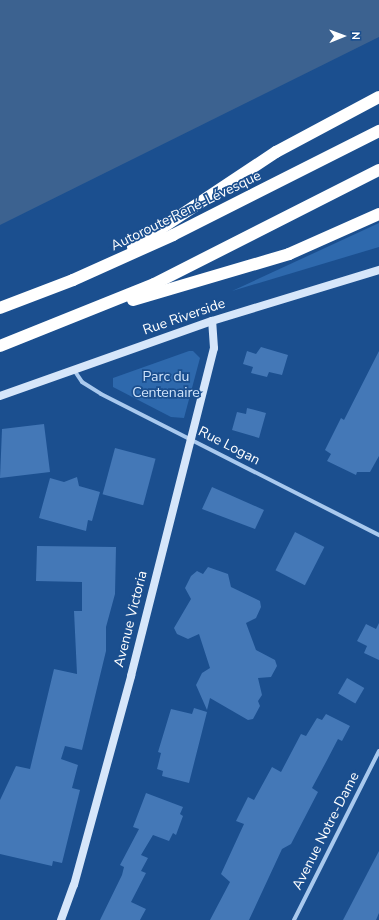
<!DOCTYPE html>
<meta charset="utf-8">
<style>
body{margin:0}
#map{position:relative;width:379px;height:920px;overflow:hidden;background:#1b4f8f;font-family:"Nunito Sans",sans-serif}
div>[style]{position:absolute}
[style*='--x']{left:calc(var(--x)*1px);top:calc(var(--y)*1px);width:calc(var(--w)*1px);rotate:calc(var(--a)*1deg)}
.green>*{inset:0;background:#2e69ad}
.water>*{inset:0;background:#3c6290}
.building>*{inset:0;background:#4478b7;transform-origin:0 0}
.street>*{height:4px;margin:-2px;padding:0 2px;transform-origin:2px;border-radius:2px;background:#a9c9ee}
.secondary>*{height:8px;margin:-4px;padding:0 4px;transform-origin:4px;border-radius:4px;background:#d6e6fa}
.highway>*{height:12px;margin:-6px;padding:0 6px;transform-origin:6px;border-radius:6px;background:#fff}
span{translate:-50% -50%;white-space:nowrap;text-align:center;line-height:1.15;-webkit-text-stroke:3.5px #1b4f8f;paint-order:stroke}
.street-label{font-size:14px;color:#fff}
.park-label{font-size:14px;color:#cfe3fa}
.north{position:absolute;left:323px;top:16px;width:40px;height:40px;-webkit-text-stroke:3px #1b4f8f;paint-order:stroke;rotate:89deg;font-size:11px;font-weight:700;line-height:16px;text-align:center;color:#fff}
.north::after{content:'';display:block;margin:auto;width:14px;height:18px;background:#fff;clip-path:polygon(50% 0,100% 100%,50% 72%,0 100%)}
</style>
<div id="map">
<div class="green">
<div style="clip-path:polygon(379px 223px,379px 247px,232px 291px)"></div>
<div style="clip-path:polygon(189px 351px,193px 351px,200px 358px,184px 418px,171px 417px,113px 387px,113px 378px)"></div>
</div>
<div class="water">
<div style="clip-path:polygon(0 0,379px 0,379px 37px,0 225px)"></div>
</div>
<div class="building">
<div style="clip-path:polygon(261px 347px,288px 355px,282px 375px,269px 372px,267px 377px,251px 373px,253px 367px,243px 364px,247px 351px,256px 354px)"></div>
<div style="clip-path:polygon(379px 351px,379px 456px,370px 472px,357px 472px,356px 475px,327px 461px,331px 454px,325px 450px,341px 418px,344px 420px)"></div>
<div style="clip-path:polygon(247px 408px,266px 413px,259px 438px,232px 430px,237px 412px,246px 414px)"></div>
<div style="clip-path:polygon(44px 424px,50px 472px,0 478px,2px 429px)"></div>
<div style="left:115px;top:448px;width:42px;height:48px;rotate:15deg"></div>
<div style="clip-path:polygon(77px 477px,79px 486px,100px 492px,92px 521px,88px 520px,86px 531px,39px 518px,50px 478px,64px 482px)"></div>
<div style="clip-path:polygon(212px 487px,264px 510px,255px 529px,202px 509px)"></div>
<div style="left:295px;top:532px;width:33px;height:43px;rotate:27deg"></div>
<div style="clip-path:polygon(37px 546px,116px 547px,115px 594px,106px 627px,106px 651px,82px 750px,65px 746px,61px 759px,78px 765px,72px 788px,80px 790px,62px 863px,53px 861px,52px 866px,0 854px,0 800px,16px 766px,30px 769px,54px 669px,77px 674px,74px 611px,82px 611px,82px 582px,36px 581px)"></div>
<div style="clip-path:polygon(208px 567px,228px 574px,231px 587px,260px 601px,261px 607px,256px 618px,246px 623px,256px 650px,275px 660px,277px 666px,271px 677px,258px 678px,262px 695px,258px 701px,260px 706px,253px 719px,248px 720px,210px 698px,207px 710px,196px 685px,202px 673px,210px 668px,199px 634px,188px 639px,177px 634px,174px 628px,191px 599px,185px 588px,191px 576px,197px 571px,203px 574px)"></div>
<div style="clip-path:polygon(379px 623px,379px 660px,364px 653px,367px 646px,357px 641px,366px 624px,376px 629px)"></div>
<div style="left:347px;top:678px;width:20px;height:18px;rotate:30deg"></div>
<div style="clip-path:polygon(194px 708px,207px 712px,189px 783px,162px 776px,163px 771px,157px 769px,161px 753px,158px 752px,171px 709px,192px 714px)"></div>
<div style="clip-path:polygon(326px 714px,350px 726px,342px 741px,338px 739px,326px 762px,312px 788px,318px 792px,291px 844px,282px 849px,249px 920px,210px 920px,230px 882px,221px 874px,244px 824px,236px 821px,248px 797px,254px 800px,272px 767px,281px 772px,301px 734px,306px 736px,317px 718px,322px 720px)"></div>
<div style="clip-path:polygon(146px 793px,183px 807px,180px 814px,183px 816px,176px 835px,173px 833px,169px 841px,153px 835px,141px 855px,148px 858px,141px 871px,146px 873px,131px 902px,146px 909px,140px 920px,100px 920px,122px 875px,124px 867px,120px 865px,139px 829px,133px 827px)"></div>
<div style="clip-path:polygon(379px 851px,379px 913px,376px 920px,343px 920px)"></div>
</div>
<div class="street">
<div style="--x:74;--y:370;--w:14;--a:56"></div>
<div style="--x:82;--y:382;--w:22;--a:32"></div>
<div style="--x:101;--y:394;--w:312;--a:26.9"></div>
<div style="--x:294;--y:920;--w:189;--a:-63.3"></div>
</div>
<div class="secondary">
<div style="--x:0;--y:396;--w:225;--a:-19.5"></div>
<div style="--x:212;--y:321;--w:175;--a:-17"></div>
<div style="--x:61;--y:920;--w:37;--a:-70"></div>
<div style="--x:74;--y:885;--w:217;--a:-74.7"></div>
<div style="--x:131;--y:676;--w:338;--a:-75.8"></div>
<div style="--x:214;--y:348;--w:27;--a:-94"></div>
</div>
<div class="highway">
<div style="--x:133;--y:247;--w:172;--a:-33.6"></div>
<div style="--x:276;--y:152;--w:117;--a:-28.1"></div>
<div style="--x:133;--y:300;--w:163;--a:-16.4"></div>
<div style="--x:289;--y:254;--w:98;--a:-24"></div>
<div style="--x:0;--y:308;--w:78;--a:-21"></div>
<div style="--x:73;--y:280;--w:110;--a:-24.2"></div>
<div style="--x:173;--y:235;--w:231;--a:-26.8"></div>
<div style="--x:0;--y:346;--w:166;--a:-21.9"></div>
<div style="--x:154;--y:284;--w:252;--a:-26.9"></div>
</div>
<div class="street-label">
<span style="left:186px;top:211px;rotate:-26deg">Autoroute René-Lévesque</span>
<span style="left:184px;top:317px;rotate:-19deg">Rue Riverside</span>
<span style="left:229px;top:446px;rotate:27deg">Rue Logan</span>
<span style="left:131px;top:619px;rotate:-76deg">Avenue Victoria</span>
<span style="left:326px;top:831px;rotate:-63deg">Avenue Notre-Dame</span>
</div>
<div class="park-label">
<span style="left:166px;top:385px">Parc du<br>Centenaire</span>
</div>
<div class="north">N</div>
</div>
